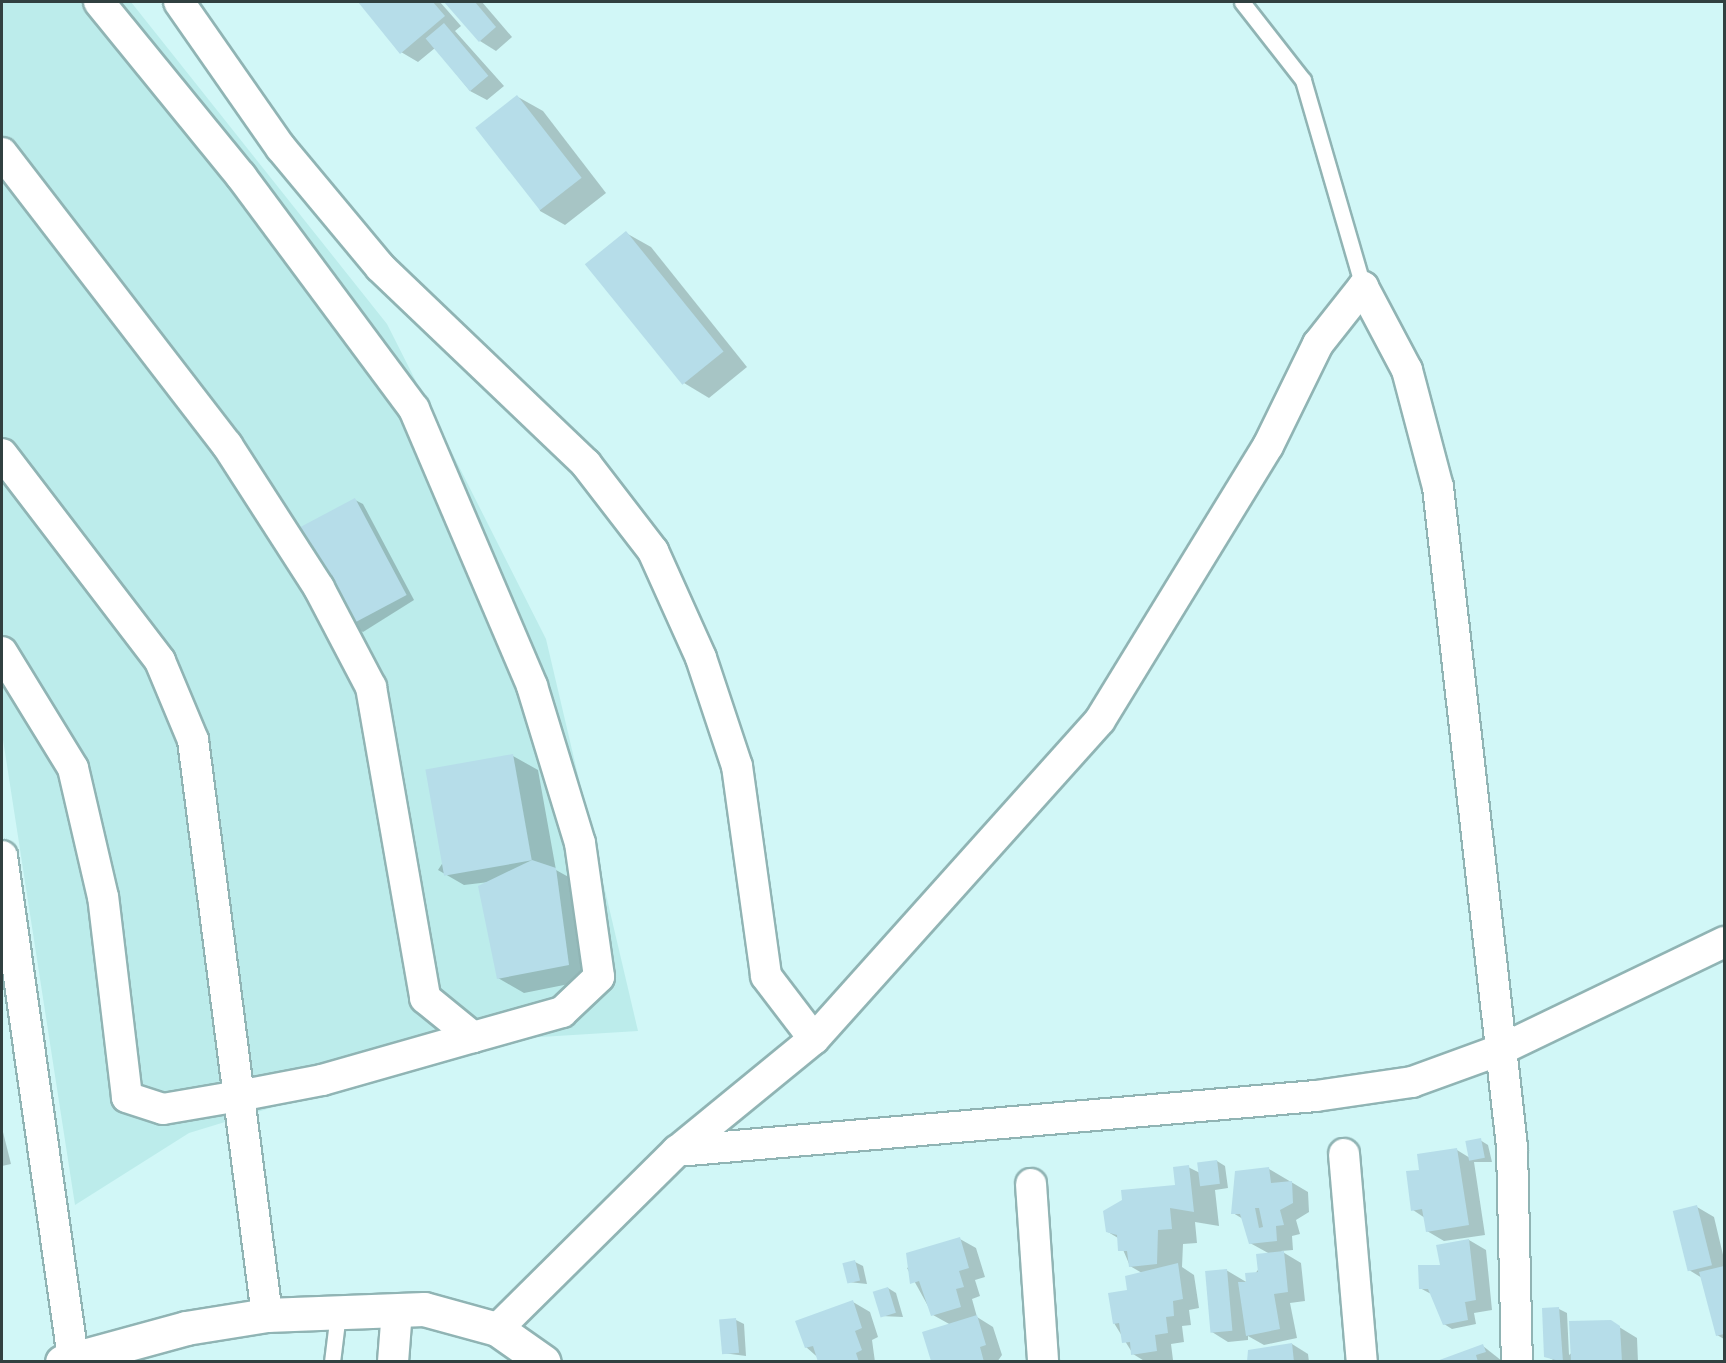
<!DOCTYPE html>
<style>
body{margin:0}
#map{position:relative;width:1726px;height:1363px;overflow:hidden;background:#d1f7f7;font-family:"PT Sans Narrow",sans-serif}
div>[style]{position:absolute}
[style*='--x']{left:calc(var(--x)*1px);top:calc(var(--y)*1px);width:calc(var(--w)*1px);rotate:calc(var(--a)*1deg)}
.built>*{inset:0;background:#bceceb}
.shadow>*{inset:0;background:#0003}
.building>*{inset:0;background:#b6dde9;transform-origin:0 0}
.roads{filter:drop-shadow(2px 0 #90b4b4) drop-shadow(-2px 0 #90b4b4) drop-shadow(0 2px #90b4b4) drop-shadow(0 -2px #90b4b4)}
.lane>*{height:15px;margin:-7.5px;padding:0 7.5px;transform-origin:7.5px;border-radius:7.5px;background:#fff}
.street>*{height:30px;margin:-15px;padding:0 15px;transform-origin:15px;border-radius:15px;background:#fff}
.secondary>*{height:33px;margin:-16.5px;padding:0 16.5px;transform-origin:16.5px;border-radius:16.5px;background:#fff}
span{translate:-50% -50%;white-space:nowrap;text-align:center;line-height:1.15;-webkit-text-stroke:4.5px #d1f7f7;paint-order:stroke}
.frame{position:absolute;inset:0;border:3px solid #314040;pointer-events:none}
</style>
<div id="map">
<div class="built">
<div style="clip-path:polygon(2px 2px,131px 2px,387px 324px,546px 639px,638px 1031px,492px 1040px,189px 1133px,75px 1205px,2px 733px)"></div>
</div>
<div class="shadow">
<div style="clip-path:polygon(360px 2px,440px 2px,461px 26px,455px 31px,504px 86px,487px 100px,470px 91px,435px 48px,418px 62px,401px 52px)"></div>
<div style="clip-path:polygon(446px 2px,482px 2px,512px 37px,496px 51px,480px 41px)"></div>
<div style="clip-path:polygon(518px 97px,543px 111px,606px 193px,565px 225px,540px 211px)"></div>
<div style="clip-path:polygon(626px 233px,651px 247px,747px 367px,709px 398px,684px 383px)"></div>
<div style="clip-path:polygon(355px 500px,363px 504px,414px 600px,363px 632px,356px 628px)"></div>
<div style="clip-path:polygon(513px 756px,538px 770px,556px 870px,581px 884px,594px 979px,524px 993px,498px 978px,489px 882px,464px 885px,438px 870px)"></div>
<div style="clip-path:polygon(2px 1128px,11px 1164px,2px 1166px)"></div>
<div style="clip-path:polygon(1480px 1140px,1488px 1145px,1492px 1162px,1474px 1162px,1485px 1235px,1444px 1241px,1427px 1231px,1425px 1218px,1413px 1210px,1421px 1171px,1457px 1150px,1470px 1158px)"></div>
<div style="clip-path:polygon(1217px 1161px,1225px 1166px,1228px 1188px,1215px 1190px,1219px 1226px,1195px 1222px,1197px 1243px,1183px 1244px,1182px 1267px,1194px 1275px,1199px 1308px,1189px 1310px,1191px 1325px,1182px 1326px,1184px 1342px,1171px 1344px,1173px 1360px,1146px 1362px,1133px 1354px,1114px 1323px,1142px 1273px,1130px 1266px,1118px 1238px,1108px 1232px,1177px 1186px,1188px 1167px,1200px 1173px)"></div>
<div style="clip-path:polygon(1269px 1169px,1308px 1192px,1309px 1212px,1296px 1220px,1300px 1234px,1292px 1236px,1293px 1250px,1281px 1251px,1301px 1263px,1305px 1301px,1290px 1303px,1297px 1338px,1264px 1345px,1248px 1336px,1248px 1340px,1228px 1342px,1212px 1332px,1226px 1270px,1248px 1283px,1270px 1254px,1250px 1243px,1243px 1219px,1233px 1213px)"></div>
<div style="clip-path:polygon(1697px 1207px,1714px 1217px,1724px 1259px,1724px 1339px,1717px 1335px,1702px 1278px,1689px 1270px)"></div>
<div style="clip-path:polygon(960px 1239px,976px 1248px,985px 1277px,975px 1280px,980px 1296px,972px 1299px,977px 1317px,993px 1327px,1002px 1355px,997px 1362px,932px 1360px,951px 1325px,933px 1315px,907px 1268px)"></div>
<div style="clip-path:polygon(1469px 1240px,1486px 1250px,1492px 1310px,1474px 1313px,1476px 1324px,1452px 1329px,1444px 1324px,1431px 1294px,1420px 1288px)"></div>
<div style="clip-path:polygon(855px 1262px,863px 1266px,867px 1284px,848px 1282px)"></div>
<div style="clip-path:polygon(888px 1288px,896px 1293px,903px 1317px,881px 1316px)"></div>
<div style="clip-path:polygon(853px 1302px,870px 1312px,878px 1337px,872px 1340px,875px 1362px,823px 1362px,806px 1347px)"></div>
<div style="clip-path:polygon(1559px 1309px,1567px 1313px,1569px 1355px,1611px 1322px,1637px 1338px,1638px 1362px,1557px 1362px,1546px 1356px)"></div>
<div style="clip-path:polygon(736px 1320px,744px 1324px,746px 1356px,723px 1353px)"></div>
<div style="clip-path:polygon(1292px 1344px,1308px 1354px,1309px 1362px,1248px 1362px)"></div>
<div style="clip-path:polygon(1483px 1346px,1502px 1361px,1438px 1362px)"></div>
</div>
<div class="building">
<div style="clip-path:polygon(358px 2px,433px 2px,445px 16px,400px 54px)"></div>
<div style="clip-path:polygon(444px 2px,475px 2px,496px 27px,479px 42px)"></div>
<div style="left:444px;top:23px;width:69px;height:24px;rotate:50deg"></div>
<div style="left:517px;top:95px;width:105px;height:53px;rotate:52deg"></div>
<div style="left:626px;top:231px;width:155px;height:53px;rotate:51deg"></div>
<div style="left:355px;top:498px;width:110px;height:66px;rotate:62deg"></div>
<div style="left:513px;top:754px;width:108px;height:89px;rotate:80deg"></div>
<div style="clip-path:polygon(532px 860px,556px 868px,569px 965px,497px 979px,478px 886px)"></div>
<div style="left:1481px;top:1138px;width:20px;height:16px;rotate:79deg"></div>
<div style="clip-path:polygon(1457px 1148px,1469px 1225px,1426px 1232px,1422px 1209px,1411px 1211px,1406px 1171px,1419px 1170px,1417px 1154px)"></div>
<div style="left:1217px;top:1160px;width:24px;height:20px;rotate:83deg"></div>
<div style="clip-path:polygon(1189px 1165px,1194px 1212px,1170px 1208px,1172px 1229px,1158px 1230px,1157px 1264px,1129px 1267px,1127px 1251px,1118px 1251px,1117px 1235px,1106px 1232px,1103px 1211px,1122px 1200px,1121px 1190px,1175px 1185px,1173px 1167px)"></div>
<div style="clip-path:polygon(evenodd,1269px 1167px,1271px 1183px,1292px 1181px,1293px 1203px,1280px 1210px,1284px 1225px,1276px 1226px,1277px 1241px,1249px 1244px,1240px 1214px,1231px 1214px,1235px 1171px,1269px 1167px,1255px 1208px,1259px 1208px,1263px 1227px,1259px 1228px,1255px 1208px)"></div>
<div style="left:1697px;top:1205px;width:62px;height:25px;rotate:76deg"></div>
<div style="clip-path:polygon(960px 1237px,969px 1268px,959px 1271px,964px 1287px,956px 1289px,961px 1307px,931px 1316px,919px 1281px,910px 1284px,906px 1253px)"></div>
<div style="clip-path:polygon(1469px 1239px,1476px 1300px,1444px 1306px,1465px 1302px,1468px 1320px,1443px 1325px,1428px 1289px,1419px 1289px,1418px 1265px,1440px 1265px,1436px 1245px)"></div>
<div style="clip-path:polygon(1284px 1251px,1288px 1292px,1274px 1294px,1280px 1329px,1246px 1336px,1238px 1282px,1246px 1282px,1245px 1273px,1258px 1272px,1256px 1254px)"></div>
<div style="left:855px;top:1260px;width:21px;height:13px;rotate:76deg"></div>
<div style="clip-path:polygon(1178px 1263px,1183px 1299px,1173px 1301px,1174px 1316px,1166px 1317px,1168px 1333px,1155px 1335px,1157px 1351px,1131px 1355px,1130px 1342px,1122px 1343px,1119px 1323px,1113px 1324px,1108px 1293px,1127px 1290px,1125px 1276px)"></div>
<div style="clip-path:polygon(1724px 1266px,1724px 1334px,1716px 1336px,1699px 1272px)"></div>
<div style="left:1227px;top:1269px;width:62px;height:22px;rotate:85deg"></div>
<div style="left:888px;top:1287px;width:27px;height:16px;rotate:73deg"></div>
<div style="clip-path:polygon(853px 1300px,862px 1328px,855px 1331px,862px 1350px,856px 1353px,859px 1362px,818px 1362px,813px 1346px,805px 1348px,795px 1321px)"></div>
<div style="clip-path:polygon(1559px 1307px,1563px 1362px,1544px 1357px,1542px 1308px)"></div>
<div style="clip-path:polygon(977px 1315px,986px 1345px,980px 1347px,984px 1362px,931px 1361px,922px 1332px)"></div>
<div style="left:736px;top:1318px;width:35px;height:17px;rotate:85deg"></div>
<div style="clip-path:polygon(1611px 1320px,1620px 1326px,1622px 1362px,1571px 1362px,1569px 1321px)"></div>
<div style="clip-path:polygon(1292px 1343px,1294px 1362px,1247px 1362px,1248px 1350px)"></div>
<div style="clip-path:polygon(1483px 1344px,1486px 1352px,1476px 1355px,1478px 1362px,1434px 1362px)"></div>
</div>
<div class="roads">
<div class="lane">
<div style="--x:1242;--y:2;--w:99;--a:52"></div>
<div style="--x:1303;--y:80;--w:216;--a:73.8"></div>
<div style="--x:332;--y:1362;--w:49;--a:-83"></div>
</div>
<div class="street">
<div style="--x:99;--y:2;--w:225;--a:50.8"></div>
<div style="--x:241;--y:176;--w:290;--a:53.4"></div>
<div style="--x:414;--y:409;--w:301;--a:66.9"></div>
<div style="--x:532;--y:686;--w:164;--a:73"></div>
<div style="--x:580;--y:843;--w:135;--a:81.9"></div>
<div style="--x:599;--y:977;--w:51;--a:136.6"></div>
<div style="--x:562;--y:1012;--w:92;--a:164.3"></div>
<div style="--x:179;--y:2;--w:178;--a:55.1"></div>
<div style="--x:281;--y:148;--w:155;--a:50.2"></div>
<div style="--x:380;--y:267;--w:285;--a:43.7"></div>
<div style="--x:586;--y:464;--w:110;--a:52.4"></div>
<div style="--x:653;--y:551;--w:117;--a:65.8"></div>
<div style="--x:701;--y:658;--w:114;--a:71.6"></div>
<div style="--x:737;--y:766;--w:212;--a:82.1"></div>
<div style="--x:766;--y:976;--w:79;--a:52.7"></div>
<div style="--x:2;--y:153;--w:369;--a:52.4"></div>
<div style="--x:227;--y:445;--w:170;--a:57.2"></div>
<div style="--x:319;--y:588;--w:112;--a:62.3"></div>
<div style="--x:371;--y:687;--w:316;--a:80.1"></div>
<div style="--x:425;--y:998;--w:62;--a:39.1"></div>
<div style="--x:473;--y:1037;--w:157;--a:164.1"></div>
<div style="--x:322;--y:1080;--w:85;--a:169.1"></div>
<div style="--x:239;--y:1096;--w:77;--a:170.3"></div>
<div style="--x:163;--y:1109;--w:38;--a:-162"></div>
<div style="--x:127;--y:1097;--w:201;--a:-96.8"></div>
<div style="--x:103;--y:897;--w:132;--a:-103.1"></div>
<div style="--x:73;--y:768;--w:136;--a:-121.5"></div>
<div style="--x:2;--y:454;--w:260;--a:52.6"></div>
<div style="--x:160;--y:661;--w:86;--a:67.3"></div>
<div style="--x:193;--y:740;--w:580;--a:82.67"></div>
<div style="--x:2;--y:856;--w:507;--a:81.95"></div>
<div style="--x:677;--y:1151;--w:641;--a:-4.92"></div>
<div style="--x:1316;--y:1096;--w:97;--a:-8.3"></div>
<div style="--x:1412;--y:1082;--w:94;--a:-20"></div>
<div style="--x:1500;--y:1050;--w:249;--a:-25.7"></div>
<div style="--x:1344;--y:1154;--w:209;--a:85.1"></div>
<div style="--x:1031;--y:1184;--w:178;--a:86.1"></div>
<div style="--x:497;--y:1329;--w:253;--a:-44.7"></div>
<div style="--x:677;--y:1151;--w:177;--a:-39.3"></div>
<div style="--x:814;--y:1039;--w:428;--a:-48.1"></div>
<div style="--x:1100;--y:720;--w:321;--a:-58.5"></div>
<div style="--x:1268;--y:446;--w:114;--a:-63.9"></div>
<div style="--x:1318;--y:344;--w:73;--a:-51.7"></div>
<div style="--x:1363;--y:287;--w:94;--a:62.1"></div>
<div style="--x:1407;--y:370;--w:121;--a:75.2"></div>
<div style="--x:1438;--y:487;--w:664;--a:83.6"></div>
<div style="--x:1512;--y:1147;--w:215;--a:88.7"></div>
<div style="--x:393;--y:1362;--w:52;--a:-85.6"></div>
</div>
<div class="secondary">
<div style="--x:62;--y:1362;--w:129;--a:-15.3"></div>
<div style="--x:186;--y:1328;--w:82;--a:-9.1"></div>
<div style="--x:267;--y:1315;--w:157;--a:-2.2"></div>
<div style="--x:424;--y:1309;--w:76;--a:15.3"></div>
<div style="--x:497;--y:1329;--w:57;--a:35.1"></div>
</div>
</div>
<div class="frame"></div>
</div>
